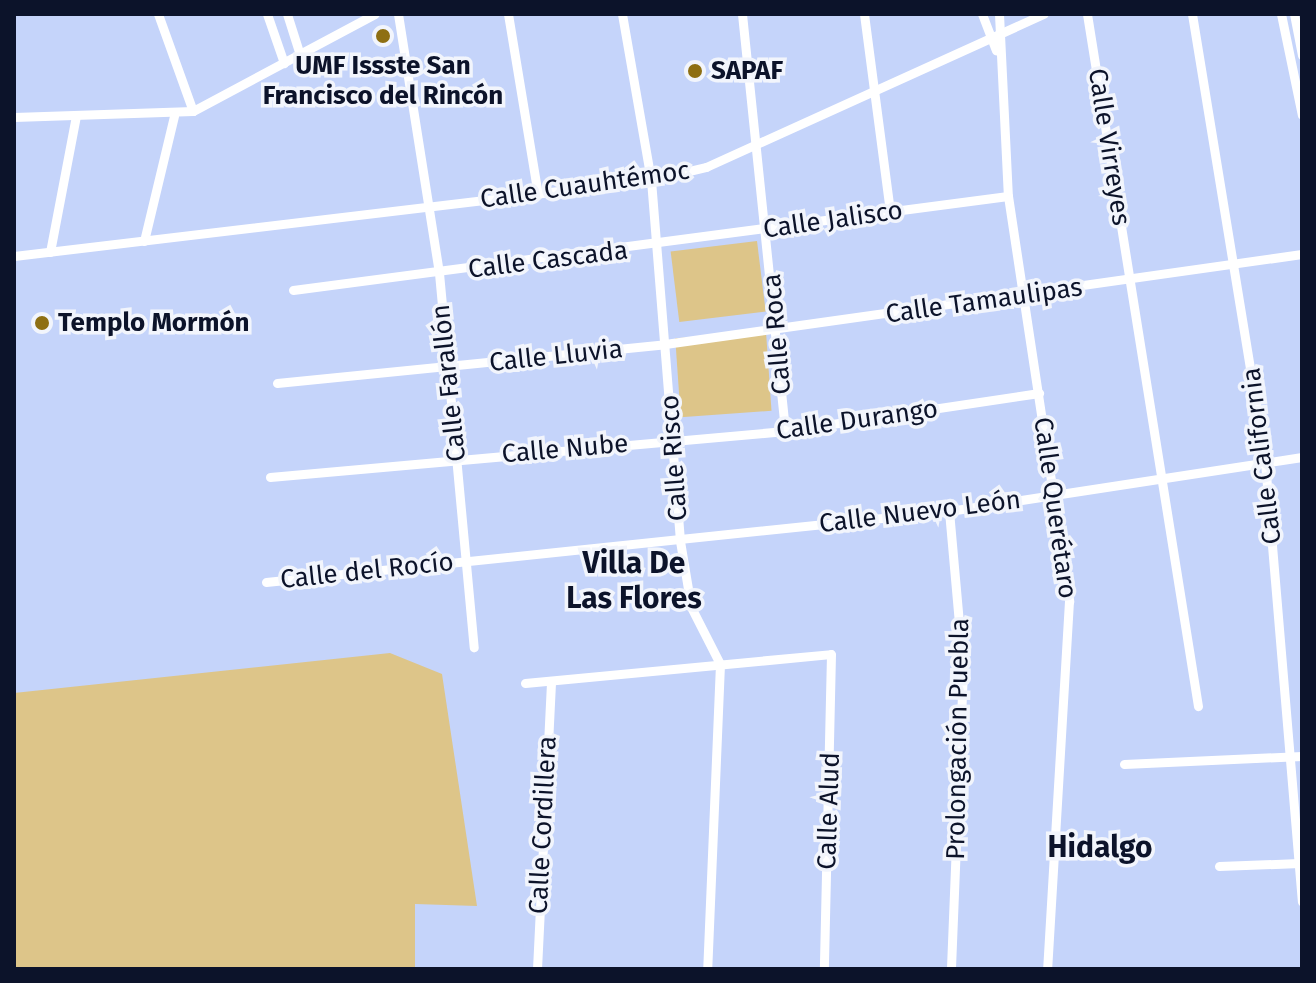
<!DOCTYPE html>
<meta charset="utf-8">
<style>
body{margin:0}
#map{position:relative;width:1316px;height:983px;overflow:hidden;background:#c5d4fa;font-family:"Fira Sans",sans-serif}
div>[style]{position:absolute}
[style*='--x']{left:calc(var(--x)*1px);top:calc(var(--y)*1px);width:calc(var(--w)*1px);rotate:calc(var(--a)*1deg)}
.green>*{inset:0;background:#ddc589;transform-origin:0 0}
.street>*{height:9px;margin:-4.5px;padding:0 4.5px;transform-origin:4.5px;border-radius:4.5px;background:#fff}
.dots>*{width:22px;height:22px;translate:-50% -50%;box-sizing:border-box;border:4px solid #f2f5fc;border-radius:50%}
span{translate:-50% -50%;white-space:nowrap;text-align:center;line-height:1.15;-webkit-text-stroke:7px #f2f5fc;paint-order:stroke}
.poi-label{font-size:26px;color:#0c132a;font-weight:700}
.left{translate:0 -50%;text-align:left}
.street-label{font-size:26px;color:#0c132a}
.quarter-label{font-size:30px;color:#0c132a;font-weight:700}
.frame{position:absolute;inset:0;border:16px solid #0c132a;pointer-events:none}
</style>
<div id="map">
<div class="green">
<div style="left:757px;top:241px;width:71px;height:87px;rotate:83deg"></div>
<div style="left:766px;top:332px;width:79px;height:91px;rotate:86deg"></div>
<div style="clip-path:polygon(390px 653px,442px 674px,477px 906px,415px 904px,415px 969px,14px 969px,14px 693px)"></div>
</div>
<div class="street">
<div style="--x:158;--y:14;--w:103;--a:70.2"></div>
<div style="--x:267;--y:14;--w:52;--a:70.9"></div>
<div style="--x:287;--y:14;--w:43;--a:72.4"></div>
<div style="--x:398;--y:14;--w:262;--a:81"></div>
<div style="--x:439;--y:273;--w:376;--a:84.7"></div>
<div style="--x:508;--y:14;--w:183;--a:80.6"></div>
<div style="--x:622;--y:14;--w:169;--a:80.1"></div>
<div style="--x:651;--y:180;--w:362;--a:85.4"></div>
<div style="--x:680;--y:541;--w:67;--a:80.5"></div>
<div style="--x:691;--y:607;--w:64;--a:63"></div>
<div style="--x:720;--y:664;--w:305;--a:92.4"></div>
<div style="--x:742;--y:14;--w:419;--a:84.1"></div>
<div style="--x:864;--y:14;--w:200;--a:82.5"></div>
<div style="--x:982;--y:14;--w:39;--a:69"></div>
<div style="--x:999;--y:14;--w:182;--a:87.2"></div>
<div style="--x:1008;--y:196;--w:410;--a:81.4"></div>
<div style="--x:1069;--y:601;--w:369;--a:93.4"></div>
<div style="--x:1087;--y:14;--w:701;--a:80.89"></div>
<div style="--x:1192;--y:14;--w:454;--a:80.7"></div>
<div style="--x:1265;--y:462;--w:441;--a:85.2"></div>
<div style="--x:1281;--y:14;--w:103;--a:78.3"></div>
<div style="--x:1294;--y:14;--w:42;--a:79"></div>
<div style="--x:14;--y:117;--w:179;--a:-1.9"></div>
<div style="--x:193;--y:111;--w:206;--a:-28.1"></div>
<div style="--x:144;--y:241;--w:129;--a:-76.5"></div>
<div style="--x:50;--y:252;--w:138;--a:-79.2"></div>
<div style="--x:14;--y:256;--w:642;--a:-6.8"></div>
<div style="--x:651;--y:180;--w:57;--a:-13.3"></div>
<div style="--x:706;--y:167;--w:371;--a:-24.4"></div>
<div style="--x:293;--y:290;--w:721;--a:-7.49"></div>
<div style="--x:277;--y:383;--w:390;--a:-5.7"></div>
<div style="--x:665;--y:344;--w:643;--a:-8.04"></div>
<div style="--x:270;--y:477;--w:517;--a:-5.1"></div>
<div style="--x:785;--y:431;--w:257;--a:-8.5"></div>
<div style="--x:949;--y:511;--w:159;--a:84.9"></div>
<div style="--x:963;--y:669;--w:300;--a:92.3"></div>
<div style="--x:266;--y:582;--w:687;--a:-5.93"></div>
<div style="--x:949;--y:511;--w:357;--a:-8.7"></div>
<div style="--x:525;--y:683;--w:307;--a:-5.4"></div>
<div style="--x:831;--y:654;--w:315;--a:91.3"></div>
<div style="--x:1124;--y:764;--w:178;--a:-2.6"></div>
<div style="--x:1219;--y:866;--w:80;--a:-2.1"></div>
<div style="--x:537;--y:969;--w:288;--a:-87.2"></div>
</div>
<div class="dots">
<div style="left:383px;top:36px;background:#8e6f13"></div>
<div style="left:695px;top:71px;background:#8e6f13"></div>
<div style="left:42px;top:323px;background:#8e6f13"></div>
</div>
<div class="poi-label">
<span style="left:383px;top:81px">UMF Issste San<br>Francisco del Rincón</span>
<span class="left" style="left:711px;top:71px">SAPAF</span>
<span class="left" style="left:58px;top:323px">Templo Mormón</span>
</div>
<div class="street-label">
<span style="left:1109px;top:147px;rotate:81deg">Calle Virreyes</span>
<span style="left:585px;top:185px;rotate:-8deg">Calle Cuauhtémoc</span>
<span style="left:833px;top:220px;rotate:-8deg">Calle Jalisco</span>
<span style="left:548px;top:260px;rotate:-7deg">Calle Cascada</span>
<span style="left:984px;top:301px;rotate:-8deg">Calle Tamaulipas</span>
<span style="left:777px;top:334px;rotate:-95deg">Calle Roca</span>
<span style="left:556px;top:356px;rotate:-6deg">Calle Lluvia</span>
<span style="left:449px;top:383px;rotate:-96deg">Calle Farallón</span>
<span style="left:857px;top:420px;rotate:-8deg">Calle Durango</span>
<span style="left:565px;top:449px;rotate:-5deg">Calle Nube</span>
<span style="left:1262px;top:456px;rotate:-97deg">Calle California</span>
<span style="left:674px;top:458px;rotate:-94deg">Calle Risco</span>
<span style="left:1055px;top:508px;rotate:82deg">Calle Querétaro</span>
<span style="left:920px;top:512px;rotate:-7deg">Calle Nuevo León</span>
<span style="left:367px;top:571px;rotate:-6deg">Calle del Rocío</span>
<span style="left:958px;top:739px;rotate:-89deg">Prolongación Puebla</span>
<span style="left:829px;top:811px;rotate:-88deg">Calle Alud</span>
<span style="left:543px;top:825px;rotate:-87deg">Calle Cordillera</span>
</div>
<div class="quarter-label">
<span style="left:634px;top:580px">Villa De<br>Las Flores</span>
<span style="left:1100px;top:847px">Hidalgo</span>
</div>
<div class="frame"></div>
</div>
